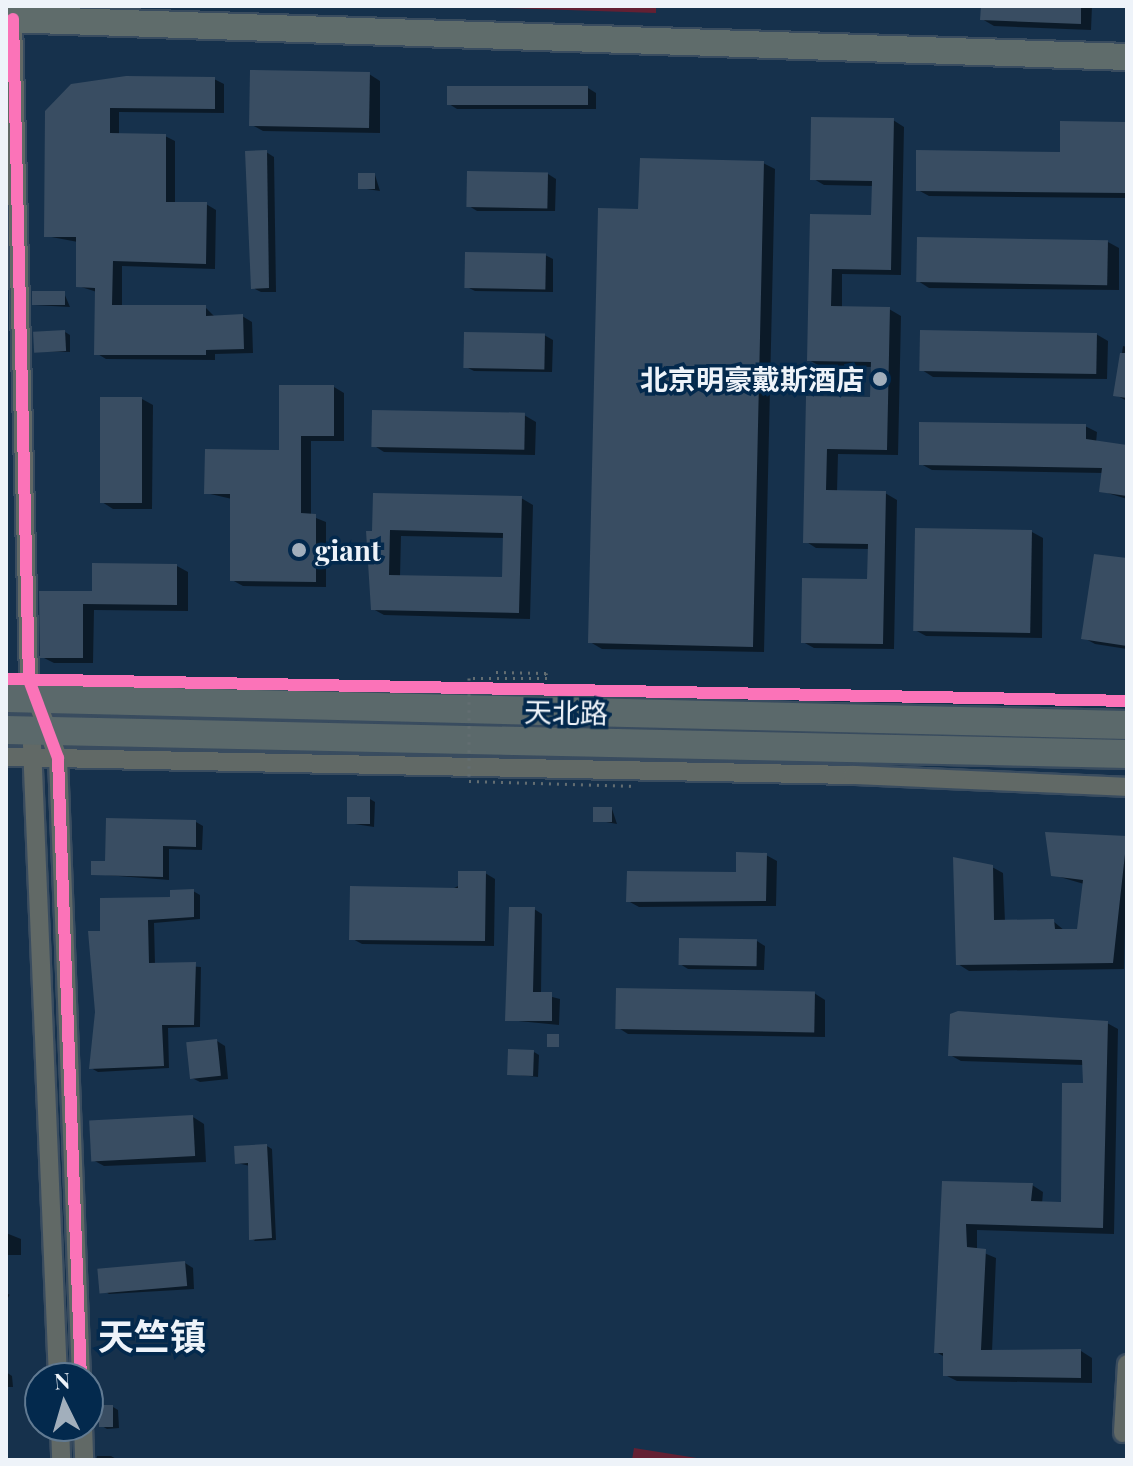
<!DOCTYPE html>
<meta charset="utf-8">
<style>
body{margin:0}
#map{position:relative;width:1133px;height:1466px;overflow:hidden;background:#16314c;font-family:"Playfair Display","Noto Sans SC",serif}
div>[style]{position:absolute}
[style*='--x']{left:calc(var(--x)*1px);top:calc(var(--y)*1px);width:calc(var(--w)*1px);rotate:calc(var(--a)*1deg)}
.green>*{inset:0;background:#642033}
.shadow>*{inset:0;background:#0007;transform-origin:0 0}
.building>*{inset:0;background:#394d62;transform-origin:0 0}
.path>*{height:3px;margin-top:-1.5px;transform-origin:0;background:repeating-linear-gradient(90deg,#636d71 0 2px,transparent 0 8px)}
.roads{filter:drop-shadow(2px 0 #394c5f) drop-shadow(-2px 0 #394c5f) drop-shadow(0 2px #394c5f) drop-shadow(0 -2px #394c5f)}
.street>*{height:18px;margin:-9px;padding:0 9px;transform-origin:9px;border-radius:9px;background:#616966}
.secondary>*{height:26px;margin:-13px;padding:0 13px;transform-origin:13px;border-radius:13px;background:#5f6c6b}
.primary>*{height:28px;margin:-14px;padding:0 14px;transform-origin:14px;border-radius:14px;background:#5b696b}
.path-bridge>*{height:3px;margin-top:-1.5px;transform-origin:0;background:repeating-linear-gradient(90deg,#636d71 0 2px,transparent 0 8px)}
.cycleway>*{height:12px;margin:-6px;padding:0 6px;transform-origin:6px;border-radius:6px;background:#fb73b8}
.dots>*{width:22px;height:22px;translate:-50% -50%;box-sizing:border-box;border:4px solid #03294d;border-radius:50%}
span{translate:-50% -50%;white-space:nowrap;text-align:center;line-height:1.15;-webkit-text-stroke:7px #03294d;paint-order:stroke}
.poi-label{font-size:28px;color:#eef3f9;font-weight:700}
.right{translate:-100% -50%;text-align:right}
.left{translate:0 -50%;text-align:left}
.street-label{font-size:28px;color:#eef3f9}
.district-label{font-size:36px;color:#eef3f9;font-weight:700}
.frame{position:absolute;inset:0;border:8px solid #eef3f9;pointer-events:none}
.north{position:absolute;left:24px;top:1362px;width:80px;height:80px;box-sizing:border-box;background:#03294d;border:2px solid #617a92;border-radius:50%;rotate:355deg;font-size:22px;font-weight:700;line-height:32px;text-align:center;color:#eef3f9}
.north::after{content:'';display:block;margin:auto;width:28px;height:36px;background:#a2afbc;clip-path:polygon(50% 0,100% 100%,50% 72%,0 100%)}
</style>
<div id="map">
<div class="green">
<div style="clip-path:polygon(447px 6px,656px 6px,656px 13px)"></div>
<div style="clip-path:polygon(634px 1448px,709px 1460px,632px 1460px)"></div>
</div>
<div class="shadow">
<div style="clip-path:polygon(983px 6px,1092px 6px,1091px 30px,994px 26px,982px 19px)"></div>
<div style="clip-path:polygon(369px 74px,380px 81px,380px 133px,263px 131px,252px 125px)"></div>
<div style="clip-path:polygon(214px 79px,224px 84px,224px 113px,119px 112px,119px 135px,165px 136px,175px 141px,175px 204px,206px 204px,216px 210px,215px 269px,122px 266px,122px 307px,205px 307px,215px 317px,242px 316px,252px 322px,253px 353px,215px 354px,215px 360px,106px 359px,96px 353px,97px 292px,78px 286px,78px 242px,46px 236px,47px 112px)"></div>
<div style="clip-path:polygon(588px 88px,596px 93px,596px 109px,457px 109px,449px 104px)"></div>
<div style="clip-path:polygon(893px 120px,904px 127px,901px 275px,842px 274px,842px 308px,889px 309px,901px 316px,898px 455px,838px 454px,837px 492px,885px 493px,897px 500px,894px 649px,814px 648px,803px 642px,869px 581px,869px 549px,816px 548px,805px 541px,808px 398px,872px 399px,873px 367px,820px 366px,809px 360px,812px 216px,873px 217px,874px 186px,824px 185px,812px 178px)"></div>
<div style="clip-path:polygon(1127px 124px,1127px 198px,929px 196px,918px 190px,1062px 154px)"></div>
<div style="clip-path:polygon(266px 152px,274px 157px,276px 292px,261px 292px,253px 288px)"></div>
<div style="clip-path:polygon(763px 163px,775px 169px,764px 652px,602px 649px,590px 642px)"></div>
<div style="clip-path:polygon(548px 174px,556px 179px,555px 211px,477px 211px,469px 206px)"></div>
<div style="clip-path:polygon(375px 175px,380px 191px,360px 188px)"></div>
<div style="clip-path:polygon(1108px 242px,1119px 248px,1119px 290px,929px 288px,918px 281px)"></div>
<div style="clip-path:polygon(545px 255px,553px 259px,553px 292px,475px 291px,467px 287px)"></div>
<div style="clip-path:polygon(64px 293px,70px 307px,34px 305px)"></div>
<div style="clip-path:polygon(65px 332px,70px 335px,70px 352px,35px 351px)"></div>
<div style="clip-path:polygon(1096px 334px,1108px 341px,1107px 379px,933px 377px,922px 370px)"></div>
<div style="clip-path:polygon(544px 335px,553px 340px,552px 372px,474px 371px,466px 367px)"></div>
<div style="clip-path:polygon(1123px 346px,1127px 347px,1127px 401px,1116px 395px)"></div>
<div style="clip-path:polygon(334px 387px,344px 393px,344px 441px,311px 441px,311px 516px,326px 522px,326px 587px,243px 586px,232px 580px,232px 499px,206px 493px,281px 452px)"></div>
<div style="clip-path:polygon(142px 399px,153px 405px,152px 509px,113px 509px,102px 502px)"></div>
<div style="clip-path:polygon(524px 415px,536px 422px,535px 455px,384px 452px,373px 445px)"></div>
<div style="clip-path:polygon(1085px 426px,1097px 432px,1096px 443px,1127px 447px,1127px 499px,1101px 491px,1103px 473px,932px 470px,921px 464px)"></div>
<div style="clip-path:polygon(evenodd,521px 498px,533px 505px,530px 619px,384px 615px,373px 609px,368px 533px,521px 498px,401px 536px,505px 538px,504px 579px,400px 577px,401px 536px)"></div>
<div style="clip-path:polygon(1032px 532px,1043px 538px,1042px 638px,926px 636px,915px 630px)"></div>
<div style="clip-path:polygon(1127px 561px,1127px 649px,1095px 644px,1084px 638px)"></div>
<div style="clip-path:polygon(177px 566px,188px 572px,188px 611px,94px 610px,93px 663px,54px 663px,42px 657px,41px 593px,94px 593px)"></div>
<div style="clip-path:polygon(370px 799px,375px 802px,374px 827px,348px 823px)"></div>
<div style="clip-path:polygon(612px 809px,617px 824px,595px 820px)"></div>
<div style="clip-path:polygon(196px 822px,203px 826px,202px 850px,169px 849px,169px 880px,93px 874px)"></div>
<div style="clip-path:polygon(1048px 834px,1127px 838px,1124px 969px,969px 971px,958px 964px,992px 867px,1003px 873px,1005px 922px,1053px 921px,1065px 931px,1079px 931px,1084px 884px,1053px 875px)"></div>
<div style="clip-path:polygon(766px 855px,777px 861px,776px 906px,639px 907px,628px 901px,738px 875px)"></div>
<div style="clip-path:polygon(485px 873px,495px 879px,494px 946px,362px 944px,351px 938px)"></div>
<div style="clip-path:polygon(193px 891px,200px 895px,200px 919px,154px 923px,155px 964px,201px 967px,200px 1027px,168px 1028px,169px 1068px,98px 1072px,91px 1068px,103px 933px)"></div>
<div style="clip-path:polygon(534px 909px,542px 914px,541px 994px,560px 999px,559px 1025px,507px 1020px)"></div>
<div style="clip-path:polygon(757px 941px,765px 946px,764px 970px,688px 969px,680px 964px)"></div>
<div style="clip-path:polygon(814px 993px,825px 1000px,825px 1037px,628px 1034px,617px 1027px)"></div>
<div style="clip-path:polygon(1107px 1023px,1118px 1029px,1114px 1234px,977px 1230px,977px 1250px,996px 1258px,992px 1352px,1081px 1351px,1092px 1358px,1092px 1383px,957px 1381px,945px 1375px,945px 1357px,936px 1352px,944px 1183px,1032px 1185px,1043px 1192px,1042px 1204px,1063px 1204px,1085px 1085px,1084px 1065px,961px 1061px,950px 1055px)"></div>
<div style="clip-path:polygon(217px 1041px,225px 1046px,228px 1079px,200px 1082px,192px 1078px)"></div>
<div style="clip-path:polygon(534px 1052px,539px 1055px,538px 1077px,510px 1074px)"></div>
<div style="clip-path:polygon(193px 1117px,204px 1124px,206px 1162px,104px 1166px,93px 1160px)"></div>
<div style="clip-path:polygon(267px 1146px,272px 1149px,276px 1240px,255px 1241px,251px 1238px,250px 1166px,237px 1163px)"></div>
<div style="clip-path:polygon(6px 1233px,21px 1239px,21px 1255px,6px 1255px)"></div>
<div style="clip-path:polygon(185px 1263px,193px 1268px,194px 1289px,109px 1294px,101px 1289px)"></div>
<div style="left:6px;top:1293px;width:4px;height:16px;rotate:27deg"></div>
<div style="clip-path:polygon(6px 1372px,12px 1376px,13px 1387px,6px 1387px)"></div>
<div style="clip-path:polygon(113px 1407px,118px 1410px,119px 1428px,107px 1429px,102px 1426px)"></div>
<div style="clip-path:polygon(97px 1456px,111px 1456px,118px 1460px,96px 1460px)"></div>
</div>
<div class="building">
<div style="clip-path:polygon(981px 6px,1081px 6px,1081px 24px,980px 20px)"></div>
<div style="left:250px;top:70px;width:120px;height:56px;rotate:1deg"></div>
<div style="clip-path:polygon(126px 76px,215px 77px,215px 109px,110px 108px,110px 133px,166px 134px,166px 202px,207px 202px,206px 264px,113px 261px,112px 305px,206px 305px,206px 316px,243px 314px,244px 349px,206px 350px,206px 355px,94px 355px,95px 288px,76px 287px,76px 237px,44px 237px,45px 111px,71px 84px)"></div>
<div style="left:447px;top:86px;width:141px;height:19px"></div>
<div style="clip-path:polygon(811px 117px,894px 118px,891px 270px,832px 269px,831px 306px,890px 307px,887px 450px,827px 449px,826px 490px,886px 491px,883px 644px,801px 643px,802px 578px,867px 579px,868px 544px,803px 543px,806px 396px,870px 397px,871px 362px,807px 361px,810px 214px,871px 215px,872px 181px,810px 180px)"></div>
<div style="clip-path:polygon(1060px 121px,1127px 122px,1126px 193px,916px 191px,916px 150px,1060px 152px)"></div>
<div style="clip-path:polygon(267px 150px,269px 288px,251px 289px,245px 151px)"></div>
<div style="clip-path:polygon(640px 158px,764px 161px,753px 647px,588px 643px,598px 208px,638px 209px)"></div>
<div style="left:467px;top:171px;width:81px;height:36px;rotate:1deg"></div>
<div style="left:358px;top:173px;width:17px;height:16px"></div>
<div style="left:917px;top:237px;width:191px;height:45px;rotate:1deg"></div>
<div style="left:465px;top:252px;width:81px;height:36px;rotate:1deg"></div>
<div style="left:65px;top:291px;width:14px;height:33px;rotate:90deg"></div>
<div style="left:65px;top:330px;width:21px;height:32px;rotate:87deg"></div>
<div style="left:920px;top:330px;width:177px;height:41px;rotate:1deg"></div>
<div style="left:464px;top:332px;width:81px;height:36px;rotate:1deg"></div>
<div style="clip-path:polygon(1120px 353px,1127px 353px,1127px 398px,1113px 396px)"></div>
<div style="clip-path:polygon(279px 385px,334px 385px,334px 436px,301px 436px,301px 513px,316px 514px,316px 582px,230px 581px,230px 494px,204px 494px,205px 449px,279px 450px)"></div>
<div style="left:100px;top:397px;width:42px;height:106px"></div>
<div style="left:372px;top:410px;width:153px;height:37px;rotate:1deg"></div>
<div style="clip-path:polygon(919px 422px,1086px 424px,1086px 439px,1127px 445px,1127px 496px,1099px 492px,1102px 468px,919px 465px)"></div>
<div style="clip-path:polygon(evenodd,373px 493px,522px 496px,519px 613px,371px 610px,366px 531px,372px 531px,373px 493px,390px 530px,503px 533px,502px 577px,389px 575px,390px 530px)"></div>
<div style="left:915px;top:528px;width:117px;height:103px;rotate:1deg"></div>
<div style="clip-path:polygon(1094px 554px,1127px 558px,1127px 646px,1081px 639px)"></div>
<div style="clip-path:polygon(92px 563px,177px 564px,177px 605px,83px 604px,83px 658px,40px 658px,39px 591px,92px 591px)"></div>
<div style="left:347px;top:797px;width:23px;height:27px"></div>
<div style="left:593px;top:807px;width:19px;height:15px"></div>
<div style="clip-path:polygon(106px 818px,196px 820px,196px 847px,163px 846px,163px 877px,91px 875px,91px 861px,105px 861px)"></div>
<div style="clip-path:polygon(1045px 832px,1127px 836px,1113px 963px,956px 965px,953px 857px,993px 865px,994px 920px,1054px 919px,1055px 929px,1077px 929px,1083px 880px,1051px 876px)"></div>
<div style="clip-path:polygon(736px 852px,767px 853px,766px 901px,626px 902px,627px 871px,736px 872px)"></div>
<div style="clip-path:polygon(458px 871px,486px 871px,485px 941px,349px 940px,350px 886px,458px 888px)"></div>
<div style="clip-path:polygon(194px 889px,194px 917px,148px 920px,149px 963px,196px 962px,194px 1025px,162px 1025px,164px 1066px,89px 1069px,95px 1012px,88px 931px,100px 931px,100px 898px,170px 897px,170px 890px)"></div>
<div style="clip-path:polygon(509px 907px,535px 907px,533px 992px,552px 992px,552px 1021px,505px 1021px)"></div>
<div style="left:679px;top:938px;width:78px;height:27px;rotate:1deg"></div>
<div style="left:616px;top:988px;width:199px;height:41px;rotate:1deg"></div>
<div style="clip-path:polygon(958px 1011px,1108px 1021px,1103px 1228px,966px 1224px,967px 1247px,986px 1249px,981px 1350px,1081px 1349px,1081px 1378px,943px 1376px,943px 1353px,934px 1353px,942px 1181px,1033px 1183px,1031px 1201px,1061px 1202px,1062px 1083px,1083px 1083px,1082px 1060px,948px 1056px,950px 1014px)"></div>
<div style="left:547px;top:1034px;width:12px;height:13px"></div>
<div style="left:217px;top:1039px;width:37px;height:31px;rotate:84deg"></div>
<div style="left:508px;top:1049px;width:26px;height:26px;rotate:2deg"></div>
<div style="left:193px;top:1115px;width:41px;height:104px;rotate:87deg"></div>
<div style="clip-path:polygon(267px 1144px,272px 1238px,249px 1240px,248px 1163px,235px 1164px,234px 1146px)"></div>
<div style="left:185px;top:1261px;width:25px;height:88px;rotate:85deg"></div>
<div style="left:99px;top:1405px;width:14px;height:22px"></div>
</div>
<div class="path">
<div style="--x:504;--y:6;--w:2;--a:90"></div>
</div>
<div class="roads">
<div class="street">
<div style="--x:13;--y:19;--w:661;--a:88.61"></div>
<div style="--x:29;--y:680;--w:83;--a:69.6"></div>
<div style="--x:58;--y:758;--w:620;--a:87.88"></div>
<div style="--x:32;--y:745;--w:634;--a:87.65"></div>
<div style="--x:6;--y:757;--w:847;--a:1.22"></div>
<div style="--x:853;--y:775;--w:274;--a:2.5"></div>
<div style="--x:60;--y:1426;--w:34;--a:88"></div>
<div style="--x:83;--y:1426;--w:34;--a:88"></div>
<div style="--x:1123;--y:1433;--w:69;--a:-86.7"></div>
</div>
<div class="secondary">
<div style="--x:6;--y:19;--w:1122;--a:1.94"></div>
</div>
<div class="primary">
<div style="--x:6;--y:698;--w:1121;--a:1.38"></div>
<div style="--x:6;--y:730;--w:1121;--a:1.23"></div>
</div>
</div>
<div class="path-bridge">
<div style="--x:496;--y:672;--w:50;--a:1.1"></div>
<div style="--x:546;--y:673;--w:5;--a:79"></div>
<div style="--x:547;--y:678;--w:78;--a:180"></div>
<div style="--x:469;--y:678;--w:103;--a:90"></div>
<div style="--x:469;--y:781;--w:168;--a:1.7"></div>
</div>
<div class="cycleway">
<div style="--x:13;--y:19;--w:661;--a:88.61"></div>
<div style="--x:29;--y:680;--w:83;--a:69.6"></div>
<div style="--x:58;--y:758;--w:620;--a:87.88"></div>
<div style="--x:6;--y:679;--w:1121;--a:1.12"></div>
</div>
<div class="dots">
<div style="left:880px;top:379px;background:#a2afbc"></div>
<div style="left:299px;top:550px;background:#a2afbc"></div>
</div>
<div class="poi-label">
<span class="right" style="left:864px;top:379px">北京明豪戴斯酒店</span>
<span class="left" style="left:315px;top:550px">giant</span>
</div>
<div class="street-label">
<span style="left:566px;top:712px;rotate:1deg">天北路</span>
</div>
<div class="district-label">
<span style="left:152px;top:1336px">天竺镇</span>
</div>
<div class="frame"></div>
<div class="north">N</div>
</div>
